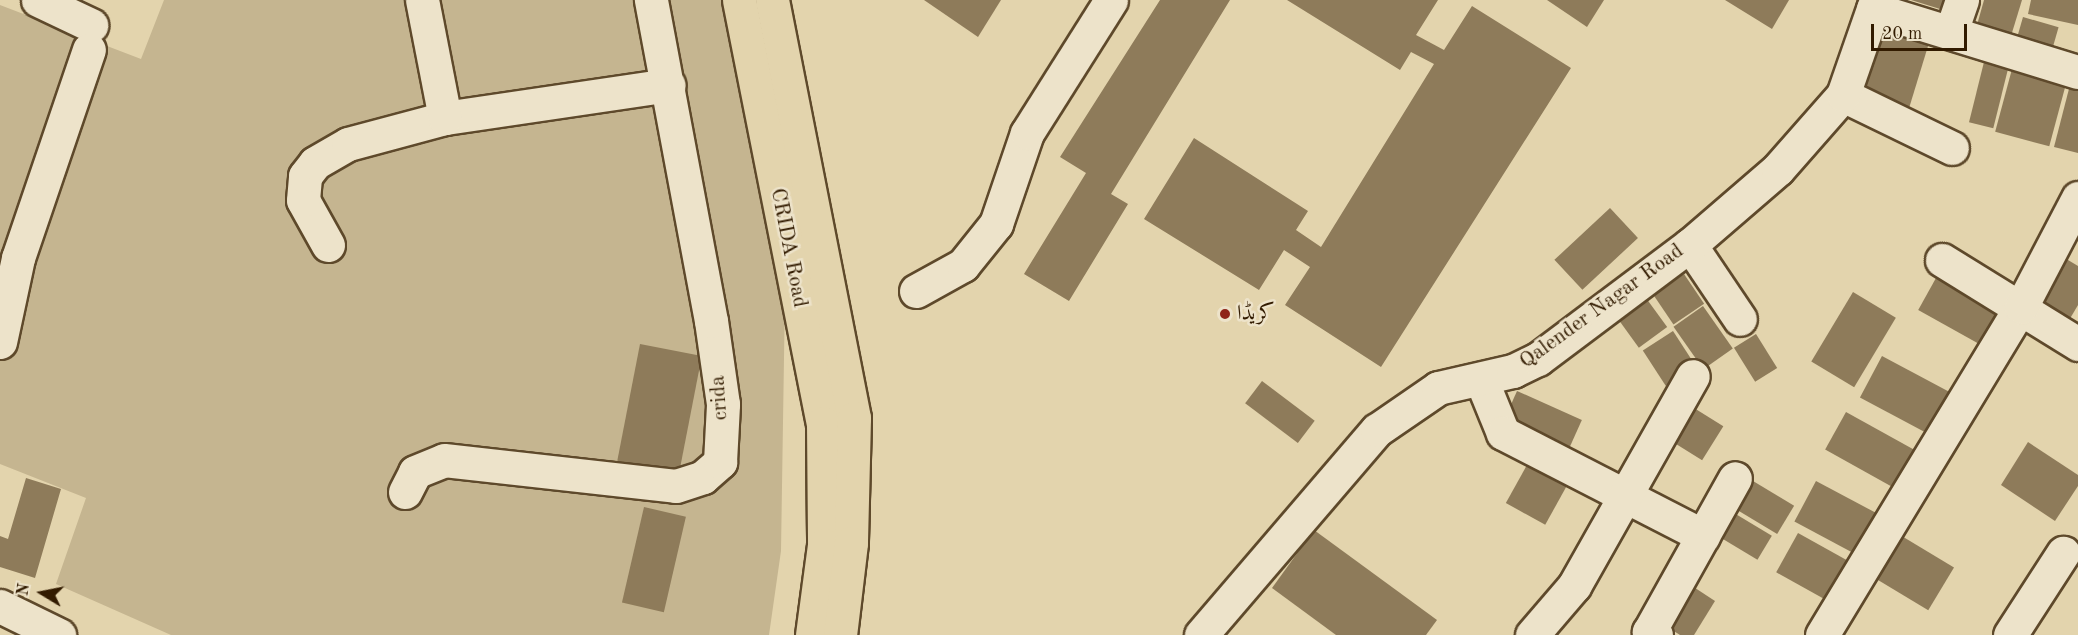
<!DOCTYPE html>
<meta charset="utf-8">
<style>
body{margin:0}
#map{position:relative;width:2078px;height:635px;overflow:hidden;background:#e3d4ad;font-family:"Old Standard TT",Amiri,serif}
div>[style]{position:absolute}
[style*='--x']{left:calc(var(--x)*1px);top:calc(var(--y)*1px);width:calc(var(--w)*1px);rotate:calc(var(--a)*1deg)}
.green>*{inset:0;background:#c5b590}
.building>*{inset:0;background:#8e7b5a;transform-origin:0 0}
.roads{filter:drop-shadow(2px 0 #5e492b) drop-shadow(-2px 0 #5e492b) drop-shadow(0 2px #5e492b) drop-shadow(0 -2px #5e492b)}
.minor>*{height:33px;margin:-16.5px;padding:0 16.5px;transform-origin:16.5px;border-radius:16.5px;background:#ede3ca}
.major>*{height:33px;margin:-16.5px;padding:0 16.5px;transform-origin:16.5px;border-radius:16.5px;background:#e3d4ad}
.dots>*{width:16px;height:16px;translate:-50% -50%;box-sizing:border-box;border:3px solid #ede3ca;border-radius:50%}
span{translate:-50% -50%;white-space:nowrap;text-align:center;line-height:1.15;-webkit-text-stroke:5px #ede3ca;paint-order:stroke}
.street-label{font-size:21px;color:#321b00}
.poi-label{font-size:21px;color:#321b00}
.left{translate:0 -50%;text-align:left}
.north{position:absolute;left:12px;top:563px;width:60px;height:60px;-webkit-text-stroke:4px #ede3ca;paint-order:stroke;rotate:280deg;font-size:16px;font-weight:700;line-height:24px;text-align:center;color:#321b00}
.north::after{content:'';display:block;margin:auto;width:21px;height:27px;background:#321b00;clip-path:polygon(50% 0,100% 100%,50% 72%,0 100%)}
.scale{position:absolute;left:1871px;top:24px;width:96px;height:27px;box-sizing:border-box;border:3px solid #321b00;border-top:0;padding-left:8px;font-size:18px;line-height:21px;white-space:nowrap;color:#321b00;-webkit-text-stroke:4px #ede3ca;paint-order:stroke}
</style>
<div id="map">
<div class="green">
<div style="clip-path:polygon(164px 0,725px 0,785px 294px,781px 551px,769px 635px,171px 635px,56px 584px,86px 498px,0 464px,0 5px,141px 59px)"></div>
</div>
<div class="building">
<div style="clip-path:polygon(924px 0,1001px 0,978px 37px)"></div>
<div style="clip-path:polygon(1160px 0,1230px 0,1111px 194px,1128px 204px,1069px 301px,1024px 274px,1086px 173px,1060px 157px)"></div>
<div style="clip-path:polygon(1287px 0,1438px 0,1416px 35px,1444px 50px,1472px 6px,1571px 68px,1381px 367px,1285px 305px,1310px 267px,1284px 250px,1259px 290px,1144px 219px,1194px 138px,1308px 211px,1296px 230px,1321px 247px,1434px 64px,1411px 52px,1400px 70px)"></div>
<div style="clip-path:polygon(1547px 0,1604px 0,1587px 27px)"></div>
<div style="clip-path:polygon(1725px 0,1789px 0,1772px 29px)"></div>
<div style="clip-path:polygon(1911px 0,1958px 0,1953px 13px)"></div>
<div style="clip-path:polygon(1984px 0,2022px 0,2011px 36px,1977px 25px)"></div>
<div style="clip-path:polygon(2031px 0,2078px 0,2078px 25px,2028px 14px)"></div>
<div style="left:2023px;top:17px;width:37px;height:31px;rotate:16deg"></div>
<div style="left:1878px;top:25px;width:54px;height:69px;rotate:17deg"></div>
<div style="left:1984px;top:62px;width:25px;height:62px;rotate:14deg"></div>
<div style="left:2012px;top:69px;width:56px;height:65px;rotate:15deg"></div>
<div style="clip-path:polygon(2071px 81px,2078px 83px,2078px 153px,2054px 147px)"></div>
<div style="left:1610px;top:208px;width:41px;height:76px;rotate:47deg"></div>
<div style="clip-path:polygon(2058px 254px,2078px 266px,2078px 305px,2068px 322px,2031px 301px)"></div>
<div style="left:1941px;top:269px;width:81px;height:47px;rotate:29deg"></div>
<div style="left:1684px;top:274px;width:36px;height:37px;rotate:56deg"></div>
<div style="left:1853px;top:292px;width:50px;height:81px;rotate:31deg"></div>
<div style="left:1646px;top:298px;width:36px;height:35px;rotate:54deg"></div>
<div style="left:1703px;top:306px;width:52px;height:36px;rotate:55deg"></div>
<div style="left:1673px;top:331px;width:42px;height:36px;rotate:57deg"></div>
<div style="left:1756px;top:334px;width:40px;height:26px;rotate:58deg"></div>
<div style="left:640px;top:344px;width:63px;height:119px;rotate:11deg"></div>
<div style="left:1882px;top:356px;width:84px;height:47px;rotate:28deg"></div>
<div style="left:1262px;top:381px;width:66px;height:28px;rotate:37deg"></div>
<div style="left:1517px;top:391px;width:71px;height:35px;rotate:24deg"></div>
<div style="left:1686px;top:403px;width:44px;height:40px;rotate:32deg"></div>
<div style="left:1846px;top:412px;width:80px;height:43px;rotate:29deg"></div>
<div style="clip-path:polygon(2028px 442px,2078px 475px,2078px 486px,2055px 521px,2001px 485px)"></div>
<div style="left:1533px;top:454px;width:45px;height:56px;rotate:29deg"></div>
<div style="clip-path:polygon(26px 478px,61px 489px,35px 578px,0 567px,0 536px,8px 539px)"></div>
<div style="left:1753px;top:481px;width:48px;height:33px;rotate:31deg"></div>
<div style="left:1816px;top:481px;width:72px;height:46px;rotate:28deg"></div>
<div style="left:644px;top:507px;width:43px;height:98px;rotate:13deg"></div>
<div style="left:1729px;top:510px;width:50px;height:28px;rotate:31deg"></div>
<div style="clip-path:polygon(1314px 530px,1437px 620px,1426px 635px,1336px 635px,1272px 588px)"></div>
<div style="left:1798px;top:533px;width:56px;height:45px;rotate:29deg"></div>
<div style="left:1900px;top:535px;width:63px;height:50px;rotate:31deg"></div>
<div style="clip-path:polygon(1686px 582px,1715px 601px,1694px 635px,1680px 635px,1661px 623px)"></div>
</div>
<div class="roads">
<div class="minor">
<div style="--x:38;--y:0;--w:59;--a:25.3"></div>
<div style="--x:1873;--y:9;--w:214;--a:17.1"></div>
<div style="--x:1952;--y:29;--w:31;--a:-71"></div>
<div style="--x:1843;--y:95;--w:121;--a:25.9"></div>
<div style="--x:445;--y:118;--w:226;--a:-8.4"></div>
<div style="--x:328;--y:245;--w:51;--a:-119.1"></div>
<div style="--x:303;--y:200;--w:24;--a:-85"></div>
<div style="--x:305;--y:176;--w:16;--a:-52"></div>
<div style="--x:315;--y:163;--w:38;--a:-30"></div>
<div style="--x:348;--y:144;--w:100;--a:-15"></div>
<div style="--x:445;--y:118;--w:120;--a:-101"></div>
<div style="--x:1690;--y:245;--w:89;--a:56"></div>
<div style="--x:1942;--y:260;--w:160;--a:31.7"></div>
<div style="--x:916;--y:291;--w:54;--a:-29"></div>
<div style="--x:963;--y:265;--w:53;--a:-51.2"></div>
<div style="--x:996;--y:224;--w:96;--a:-71.2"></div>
<div style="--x:1027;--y:133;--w:157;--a:-57.7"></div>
<div style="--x:0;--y:342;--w:86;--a:-77.9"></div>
<div style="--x:18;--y:258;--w:220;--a:-71.2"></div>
<div style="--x:1481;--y:379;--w:58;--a:67.8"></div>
<div style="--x:1503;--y:433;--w:225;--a:27.2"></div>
<div style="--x:405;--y:492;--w:22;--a:-63"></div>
<div style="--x:415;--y:472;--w:31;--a:-22"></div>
<div style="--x:444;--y:460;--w:233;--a:6.4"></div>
<div style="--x:676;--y:486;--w:28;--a:-18"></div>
<div style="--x:703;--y:477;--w:23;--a:-41"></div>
<div style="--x:720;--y:462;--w:58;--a:-87"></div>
<div style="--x:723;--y:404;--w:84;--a:-98.2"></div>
<div style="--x:711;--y:321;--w:327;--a:-100.6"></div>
<div style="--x:0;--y:606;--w:66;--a:26.2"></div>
<div style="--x:1201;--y:635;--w:270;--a:-49.4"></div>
<div style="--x:1377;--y:430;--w:74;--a:-34.5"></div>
<div style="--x:1438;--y:388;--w:77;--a:-12.8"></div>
<div style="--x:1513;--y:371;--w:28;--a:-26"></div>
<div style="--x:1538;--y:359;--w:190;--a:-36.9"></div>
<div style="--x:1690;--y:245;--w:116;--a:-40.8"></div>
<div style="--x:1778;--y:169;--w:98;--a:-48.7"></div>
<div style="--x:1843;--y:95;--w:101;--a:-70.8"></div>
<div style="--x:1532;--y:635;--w:65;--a:-49.4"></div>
<div style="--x:1574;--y:586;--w:241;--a:-60.5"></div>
<div style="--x:1656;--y:635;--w:8;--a:-157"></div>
<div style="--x:1649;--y:632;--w:176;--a:-60.8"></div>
<div style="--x:1822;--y:635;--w:384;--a:-58.8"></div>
<div style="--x:2021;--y:307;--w:123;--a:-62.4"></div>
<div style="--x:2010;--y:635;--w:98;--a:-57.1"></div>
</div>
<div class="major">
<div style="--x:739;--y:0;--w:431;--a:78.8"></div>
<div style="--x:823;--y:423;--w:122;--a:89.5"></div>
<div style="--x:824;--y:545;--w:91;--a:97.6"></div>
<div style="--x:772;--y:0;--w:426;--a:78.9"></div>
<div style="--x:854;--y:418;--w:125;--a:91.4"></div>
<div style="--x:851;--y:543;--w:93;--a:96.8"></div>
</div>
</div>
<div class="dots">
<div style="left:1225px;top:314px;background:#8f2418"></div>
</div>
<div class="street-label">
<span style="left:788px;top:248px;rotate:79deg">CRIDA Road</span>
<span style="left:1602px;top:307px;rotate:-36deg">Qalender Nagar Road</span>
<span style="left:720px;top:398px;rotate:-94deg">crida</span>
</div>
<div class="poi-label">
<span class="left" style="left:1237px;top:314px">کریڈا</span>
</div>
<div class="north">N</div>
<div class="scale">20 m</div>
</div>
